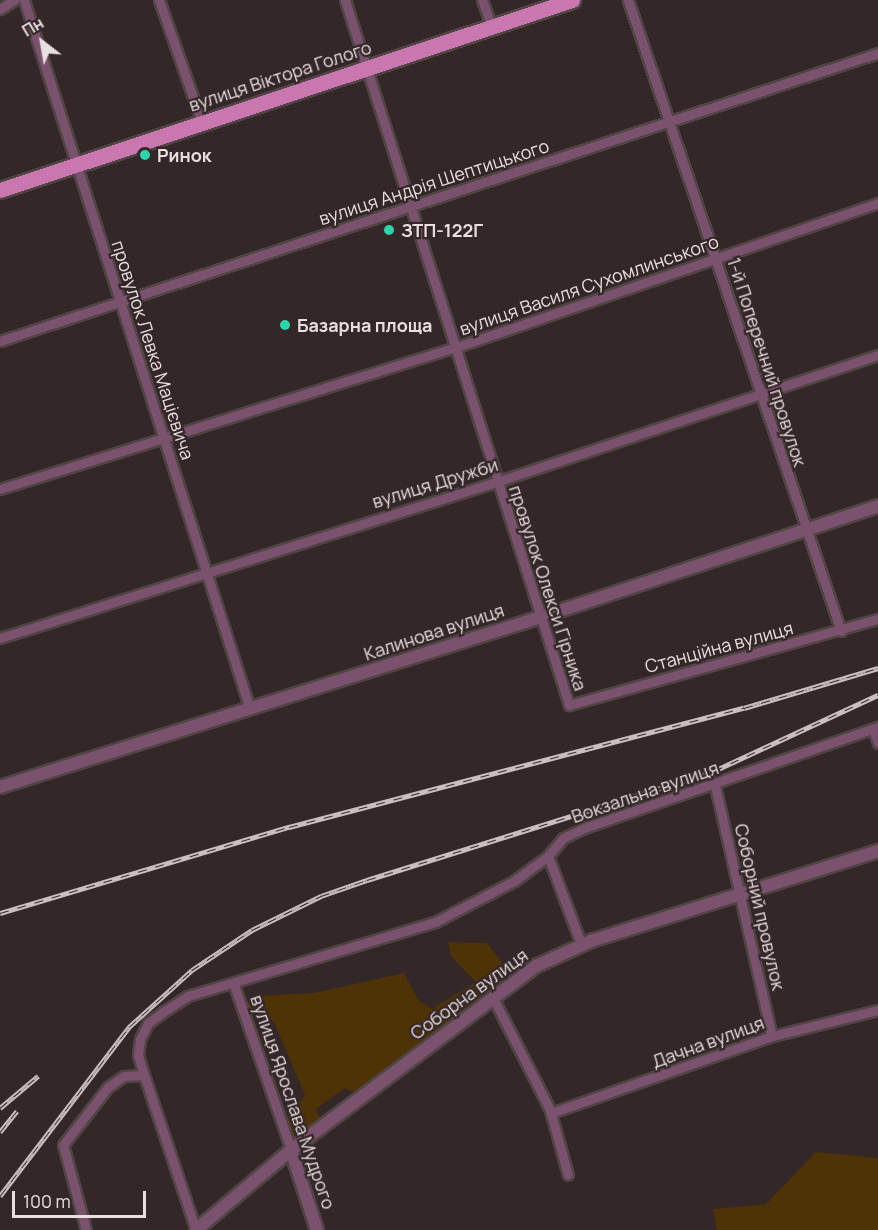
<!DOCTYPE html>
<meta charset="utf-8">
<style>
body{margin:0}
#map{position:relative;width:878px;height:1230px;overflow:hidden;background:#342728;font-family:Manrope,sans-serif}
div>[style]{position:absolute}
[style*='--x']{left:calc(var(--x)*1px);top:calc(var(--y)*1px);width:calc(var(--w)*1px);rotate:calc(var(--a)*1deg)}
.green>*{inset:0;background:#4d3306}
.roads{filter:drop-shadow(2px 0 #514445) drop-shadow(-2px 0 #514445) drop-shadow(0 2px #514445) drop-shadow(0 -2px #514445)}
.minor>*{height:9px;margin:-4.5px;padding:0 4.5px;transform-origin:4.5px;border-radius:4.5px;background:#7b526d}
.tertiary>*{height:12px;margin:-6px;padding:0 6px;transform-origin:6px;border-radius:6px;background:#7b526d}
.primary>*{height:15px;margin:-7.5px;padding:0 7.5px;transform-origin:7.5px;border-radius:7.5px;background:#cb77af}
.rail>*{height:5px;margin-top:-2.5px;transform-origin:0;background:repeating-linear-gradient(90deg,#342728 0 9px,#c9bfc0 0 18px);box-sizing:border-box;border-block:2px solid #c9bfc0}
.dots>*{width:16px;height:16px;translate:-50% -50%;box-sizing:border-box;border:3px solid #342728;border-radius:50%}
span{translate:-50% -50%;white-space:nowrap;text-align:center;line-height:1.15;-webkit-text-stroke:4.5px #342728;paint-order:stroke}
.street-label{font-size:18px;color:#e8dfe0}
.poi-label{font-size:18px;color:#e8dfe0;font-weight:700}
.left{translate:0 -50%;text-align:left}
.north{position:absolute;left:12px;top:12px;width:60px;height:60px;-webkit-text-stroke:4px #342728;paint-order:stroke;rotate:329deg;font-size:16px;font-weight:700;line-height:24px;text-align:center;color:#e8dfe0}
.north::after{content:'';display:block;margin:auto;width:21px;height:27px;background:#e8dfe0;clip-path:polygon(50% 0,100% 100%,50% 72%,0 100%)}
.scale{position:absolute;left:12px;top:1191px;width:134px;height:27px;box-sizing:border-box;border:3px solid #e8dfe0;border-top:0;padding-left:8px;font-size:18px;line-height:21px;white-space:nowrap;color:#e8dfe0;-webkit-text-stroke:4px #342728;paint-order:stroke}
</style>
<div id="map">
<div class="green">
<div style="clip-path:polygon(448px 942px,487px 943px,505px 967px,501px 981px,354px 1092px,345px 1088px,316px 1109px,320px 1118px,300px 1135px,292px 1136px,285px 1120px,305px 1095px,274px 1022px,264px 1014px,249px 1013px,248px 1003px,260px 996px,314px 993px,404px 973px,418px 1000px,432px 1009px,476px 982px,451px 956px)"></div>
<div style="clip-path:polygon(816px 1152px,878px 1158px,878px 1230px,717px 1230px,713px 1209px,766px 1204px)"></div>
</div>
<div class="roads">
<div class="minor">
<div style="--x:24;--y:0;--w:744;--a:72.32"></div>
<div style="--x:159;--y:0;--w:130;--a:70.7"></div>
<div style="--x:345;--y:0;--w:740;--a:72.37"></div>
<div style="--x:569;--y:705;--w:321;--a:-15.6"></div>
<div style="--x:482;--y:0;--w:29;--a:70"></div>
<div style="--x:628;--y:0;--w:666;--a:71.35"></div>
<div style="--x:0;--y:9;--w:17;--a:-33"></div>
<div style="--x:0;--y:341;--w:924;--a:-18.16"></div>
<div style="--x:0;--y:489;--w:475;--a:-17.3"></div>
<div style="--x:454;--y:348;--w:448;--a:-18.9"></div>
<div style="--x:0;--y:638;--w:520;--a:-17.46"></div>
<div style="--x:496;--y:482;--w:403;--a:-18.4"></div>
<div style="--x:873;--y:729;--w:15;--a:70"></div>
<div style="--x:715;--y:786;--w:256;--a:77.2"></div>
<div style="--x:548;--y:856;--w:94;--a:69.4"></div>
<div style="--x:234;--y:985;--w:175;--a:70.9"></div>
<div style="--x:492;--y:996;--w:128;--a:63"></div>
<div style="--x:550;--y:1110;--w:67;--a:74.5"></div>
<div style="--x:144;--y:1075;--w:163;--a:71.5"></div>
<div style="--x:551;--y:1113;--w:234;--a:-19.2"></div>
<div style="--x:772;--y:1036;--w:109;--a:-13.8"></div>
<div style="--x:86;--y:1230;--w:88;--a:-105.1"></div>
<div style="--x:63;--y:1145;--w:73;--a:-52.2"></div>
<div style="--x:108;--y:1087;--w:19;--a:-35"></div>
<div style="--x:124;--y:1076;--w:20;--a:-3"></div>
<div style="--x:144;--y:1075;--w:21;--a:-107"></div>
<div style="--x:138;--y:1055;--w:16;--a:-83"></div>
<div style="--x:140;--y:1039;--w:18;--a:-63"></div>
<div style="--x:148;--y:1023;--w:19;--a:-36"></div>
<div style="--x:163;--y:1012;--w:30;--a:-33"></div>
<div style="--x:188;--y:996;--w:258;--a:-16.7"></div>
<div style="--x:435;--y:922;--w:89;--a:-27.4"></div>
<div style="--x:514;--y:881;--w:42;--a:-36.3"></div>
<div style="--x:548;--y:856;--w:23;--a:-50"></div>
<div style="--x:563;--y:838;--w:26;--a:-25"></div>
<div style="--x:587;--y:827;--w:308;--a:-19"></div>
</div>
<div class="tertiary">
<div style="--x:0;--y:787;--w:564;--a:-17.44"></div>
<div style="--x:538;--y:618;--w:358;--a:-18.2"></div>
<div style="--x:291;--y:1150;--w:84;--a:72"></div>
<div style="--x:196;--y:1230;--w:124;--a:-40.1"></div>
<div style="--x:291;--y:1150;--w:306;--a:-36.9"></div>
<div style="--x:536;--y:966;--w:60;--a:-24.4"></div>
<div style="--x:591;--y:941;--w:301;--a:-17.4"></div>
</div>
<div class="primary">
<div style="--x:0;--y:190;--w:603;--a:-18.37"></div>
</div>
</div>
<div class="rail">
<div style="--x:0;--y:913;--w:302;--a:-16.6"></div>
<div style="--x:289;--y:827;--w:470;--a:-14.7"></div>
<div style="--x:744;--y:708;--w:140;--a:-16.6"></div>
<div style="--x:0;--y:1108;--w:50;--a:-40.1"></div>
<div style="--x:0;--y:1132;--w:27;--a:-51"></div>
<div style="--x:0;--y:1196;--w:213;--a:-52.6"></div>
<div style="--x:129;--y:1027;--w:85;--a:-42.1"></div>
<div style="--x:192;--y:970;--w:72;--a:-33.7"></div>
<div style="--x:252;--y:930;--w:77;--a:-26.2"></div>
<div style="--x:321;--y:896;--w:49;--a:-19.2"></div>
<div style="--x:367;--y:880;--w:364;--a:-17.4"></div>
<div style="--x:714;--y:771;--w:181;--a:-24.9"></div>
</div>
<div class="dots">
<div style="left:145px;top:155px;background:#2cd5ab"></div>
<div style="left:389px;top:230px;background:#2cd5ab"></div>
<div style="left:285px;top:325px;background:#2cd5ab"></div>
</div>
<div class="street-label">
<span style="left:280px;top:76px;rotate:-18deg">вулиця Віктора Голого</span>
<span style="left:434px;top:182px;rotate:-18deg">вулиця Андрія Шептицького</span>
<span style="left:589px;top:285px;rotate:-19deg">вулиця Василя Сухомлинського</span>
<span style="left:153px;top:350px;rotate:72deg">провулок Левка Мацієвича</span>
<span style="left:767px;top:362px;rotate:72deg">1-й Поперечний провулок</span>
<span style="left:435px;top:483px;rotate:-17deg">вулиця Дружби</span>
<span style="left:548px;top:588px;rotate:72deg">провулок Олекси Гірника</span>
<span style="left:434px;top:632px;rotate:-18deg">Калинова вулиця</span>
<span style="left:719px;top:647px;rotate:-15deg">Станційна вулиця</span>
<span style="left:645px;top:792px;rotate:-19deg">Вокзальна вулиця</span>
<span style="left:760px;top:907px;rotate:77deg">Соборний провулок</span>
<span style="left:469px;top:994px;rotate:-36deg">Соборна вулиця</span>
<span style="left:708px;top:1042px;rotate:-20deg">Дачна вулиця</span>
<span style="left:293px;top:1102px;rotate:71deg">вулиця Ярослава Мудрого</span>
</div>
<div class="poi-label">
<span class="left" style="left:157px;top:155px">Ринок</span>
<span class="left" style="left:401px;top:230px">ЗТП-122Г</span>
<span class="left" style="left:297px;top:325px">Базарна площа</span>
</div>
<div class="north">Пн</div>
<div class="scale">100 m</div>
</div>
